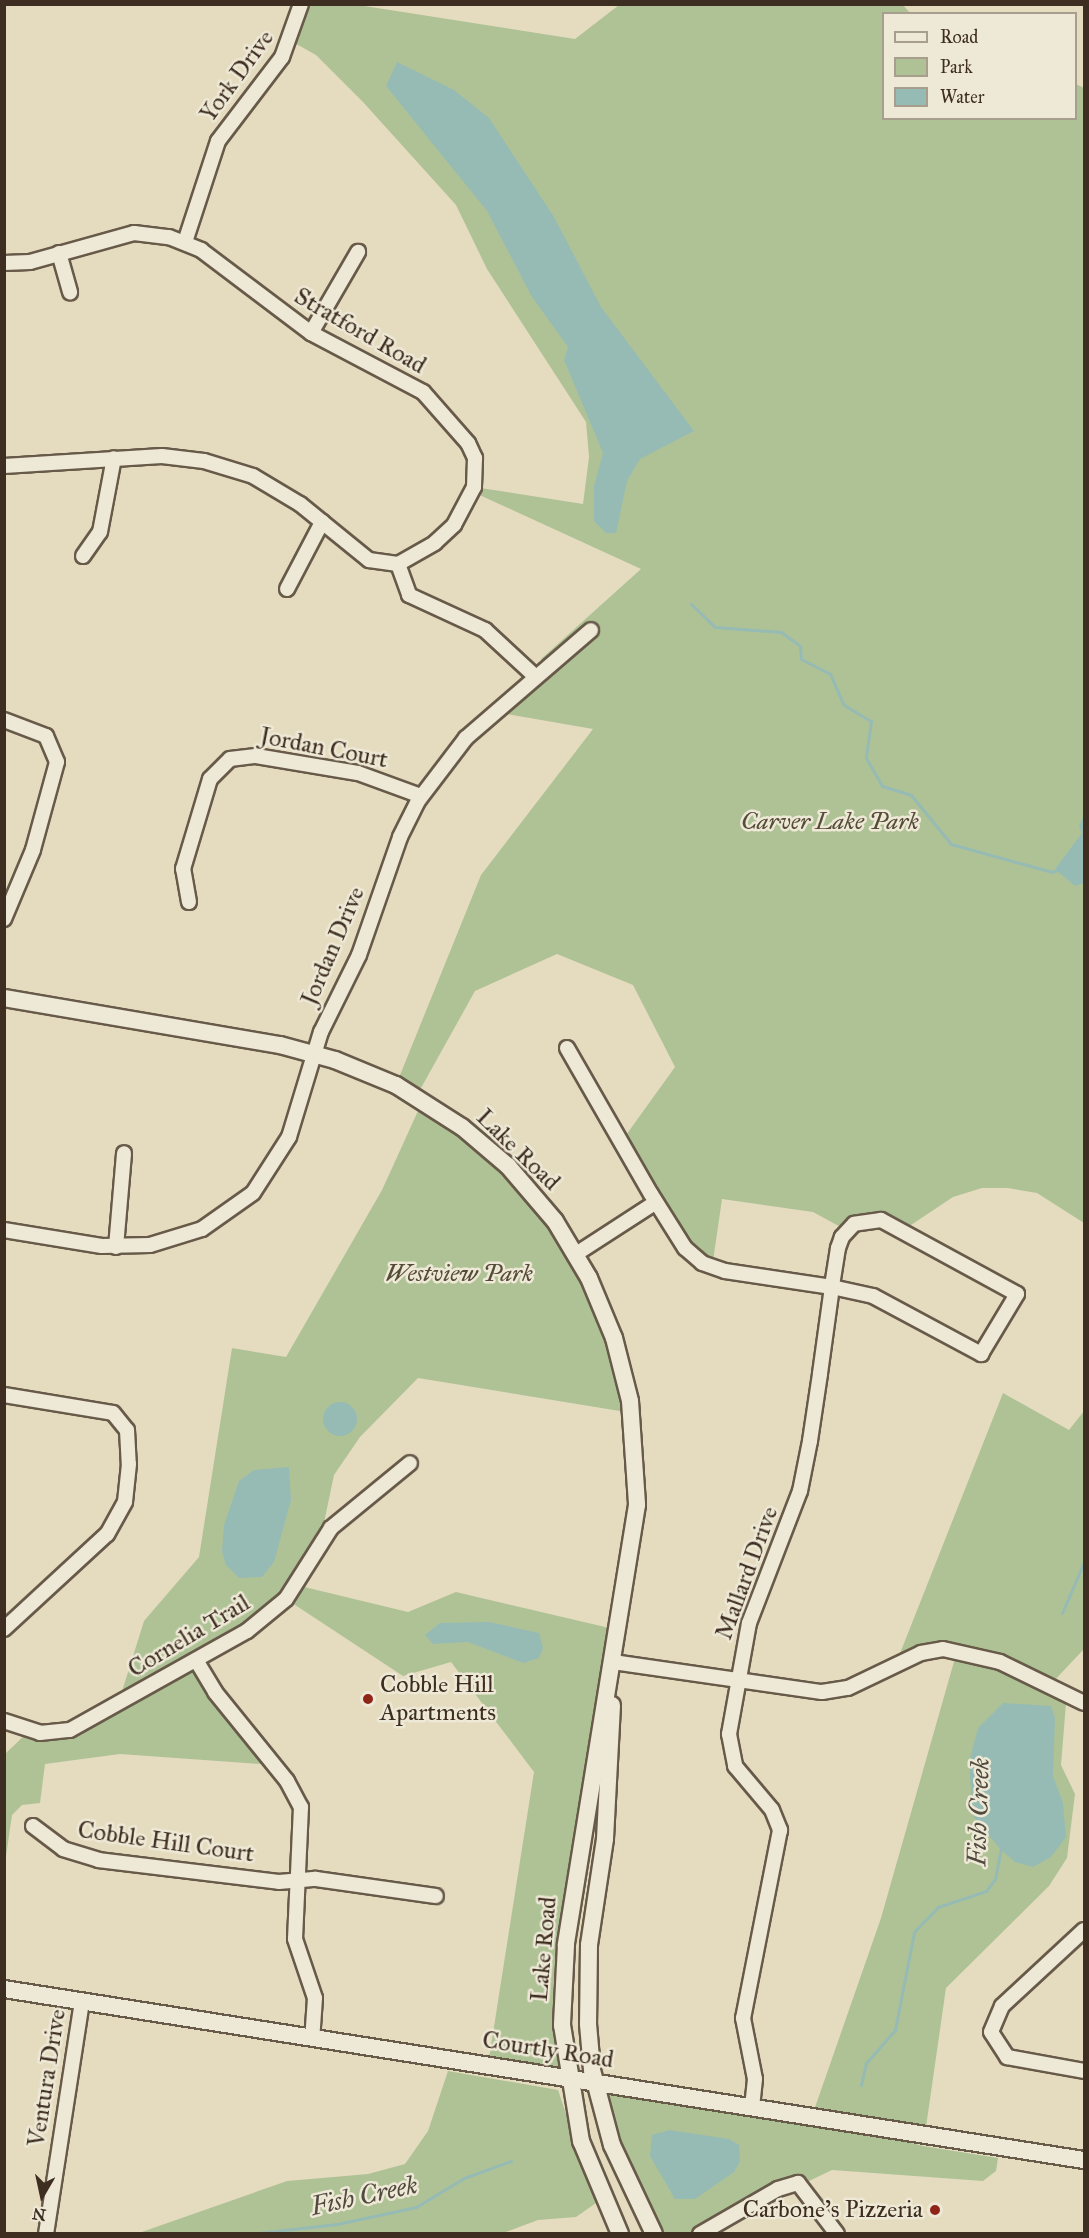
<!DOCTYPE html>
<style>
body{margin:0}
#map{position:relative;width:1089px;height:2238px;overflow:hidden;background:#e5dcc0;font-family:"IM FELL Great Primer",serif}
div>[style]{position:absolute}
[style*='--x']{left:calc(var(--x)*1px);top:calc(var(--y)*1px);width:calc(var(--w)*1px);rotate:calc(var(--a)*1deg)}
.green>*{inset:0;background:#afc296}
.water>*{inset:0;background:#96bbb4}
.round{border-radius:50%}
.stream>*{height:3px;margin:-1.5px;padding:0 1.5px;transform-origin:1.5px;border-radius:1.5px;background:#96bbb4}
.roads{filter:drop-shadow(2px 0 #685a49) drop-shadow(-2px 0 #685a49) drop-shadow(0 2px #685a49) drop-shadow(0 -2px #685a49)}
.minor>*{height:14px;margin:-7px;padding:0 7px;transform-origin:7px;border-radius:7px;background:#eee8d6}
.tertiary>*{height:16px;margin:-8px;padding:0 8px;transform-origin:8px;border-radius:8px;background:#eee8d6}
.dots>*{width:16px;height:16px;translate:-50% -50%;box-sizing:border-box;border:3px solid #eee8d6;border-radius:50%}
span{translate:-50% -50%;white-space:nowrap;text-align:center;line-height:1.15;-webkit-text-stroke:5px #eee8d6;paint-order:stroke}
.street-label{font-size:24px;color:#3e2e21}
.park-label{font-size:24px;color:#554c38;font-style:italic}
.poi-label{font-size:24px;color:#3e2e21}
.left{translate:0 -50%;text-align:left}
.right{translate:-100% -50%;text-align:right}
.water-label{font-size:26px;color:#504a3e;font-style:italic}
.frame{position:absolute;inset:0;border:6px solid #3e2e21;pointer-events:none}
.legend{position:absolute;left:882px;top:12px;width:195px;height:108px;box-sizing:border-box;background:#eee8d6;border:2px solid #a89e8e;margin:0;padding:8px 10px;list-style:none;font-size:18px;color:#3e2e21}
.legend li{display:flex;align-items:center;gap:12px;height:30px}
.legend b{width:30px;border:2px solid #a89e8e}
.north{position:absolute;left:12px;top:2166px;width:60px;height:60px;-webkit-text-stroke:4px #eee8d6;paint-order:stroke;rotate:189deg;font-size:16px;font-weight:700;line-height:24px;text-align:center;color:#3e2e21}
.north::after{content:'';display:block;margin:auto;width:21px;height:27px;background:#3e2e21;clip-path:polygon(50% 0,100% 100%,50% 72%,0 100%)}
</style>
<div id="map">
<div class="green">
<div style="clip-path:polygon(301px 5px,358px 5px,575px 39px,619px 5px,903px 5px,910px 13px,884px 14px,884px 118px,1076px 118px,1076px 84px,1084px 88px,1084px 1223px,1037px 1193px,1008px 1188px,982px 1188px,953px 1197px,902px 1231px,888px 1223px,846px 1230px,813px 1212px,722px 1199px,712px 1268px,702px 1263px,621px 1142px,675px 1067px,633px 985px,557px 954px,475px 991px,416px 1097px,396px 1085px,481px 875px,593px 729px,495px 712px,548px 666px,541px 659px,641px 569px,473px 492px,474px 487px,583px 504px,589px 457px,586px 422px,487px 269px,456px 205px,363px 102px,316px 55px,291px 41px)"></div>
<div style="clip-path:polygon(423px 1100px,462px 1127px,576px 1254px,632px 1413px,418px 1378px,360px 1437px,334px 1475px,320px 1542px,296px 1585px,408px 1612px,456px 1592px,618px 1630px,566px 1945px,568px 2077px,488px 2065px,534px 1772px,451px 1662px,403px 1676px,286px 1599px,196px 1660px,274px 1765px,120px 1754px,45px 1764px,40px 1803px,22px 1805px,12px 1815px,5px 1863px,5px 1754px,29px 1731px,56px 1733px,118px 1704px,144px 1621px,199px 1557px,232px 1348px,286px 1357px,382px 1190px)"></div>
<div style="clip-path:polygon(1003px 1393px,1069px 1430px,1084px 1411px,1084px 1649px,1051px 1684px,1067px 1691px,1061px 1765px,1075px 1794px,1067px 1858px,1049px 1886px,946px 1988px,925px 2134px,821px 2118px,923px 2146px,998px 2158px,996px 2171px,983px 2181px,832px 2170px,700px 2233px,654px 2233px,595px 2082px,812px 2116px,881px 1918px,957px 1651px,943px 1649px,895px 1666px)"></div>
<div style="clip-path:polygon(448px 2071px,558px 2090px,596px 2203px,576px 2217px,538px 2220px,503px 2233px,136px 2234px,287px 2181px,368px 2174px,405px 2164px,428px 2131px)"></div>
</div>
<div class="water">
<div style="clip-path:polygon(397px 62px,454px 90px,489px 118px,554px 217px,601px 307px,694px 431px,640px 459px,627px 481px,616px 533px,606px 533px,594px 521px,594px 486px,603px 453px,564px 360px,568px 347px,532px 297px,487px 211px,386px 86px)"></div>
<div style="clip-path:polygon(1084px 814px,1084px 883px,1075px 886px,1055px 869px,1082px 833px,1079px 827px)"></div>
<div class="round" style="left:323px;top:1402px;width:34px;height:34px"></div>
<div style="clip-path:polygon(289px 1467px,291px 1500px,274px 1562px,262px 1577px,239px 1578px,226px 1565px,222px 1552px,224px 1525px,239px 1481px,254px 1470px)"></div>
<div style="clip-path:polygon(489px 1622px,539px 1633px,543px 1648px,539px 1658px,523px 1663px,468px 1642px,433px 1644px,425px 1635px,440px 1623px)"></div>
<div style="clip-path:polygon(1003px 1703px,1051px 1706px,1055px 1718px,1053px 1776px,1063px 1803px,1066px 1837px,1051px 1857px,1033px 1867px,1015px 1862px,1001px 1850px,973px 1816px,969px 1762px,978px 1728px)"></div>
<div style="clip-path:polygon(669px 2130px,729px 2139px,739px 2145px,740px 2161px,734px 2172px,695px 2199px,675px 2199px,650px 2156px,652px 2135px)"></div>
</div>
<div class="stream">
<div style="--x:691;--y:604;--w:33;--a:44"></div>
<div style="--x:715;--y:627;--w:66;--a:4.3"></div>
<div style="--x:781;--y:632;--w:24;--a:36"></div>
<div style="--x:800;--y:646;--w:13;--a:86"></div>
<div style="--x:801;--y:659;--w:33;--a:27"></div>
<div style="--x:830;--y:674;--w:34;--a:66"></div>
<div style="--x:844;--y:705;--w:31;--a:31"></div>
<div style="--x:871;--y:721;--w:37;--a:98"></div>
<div style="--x:866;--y:758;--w:32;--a:60"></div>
<div style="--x:882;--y:786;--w:30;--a:17"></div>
<div style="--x:911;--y:795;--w:63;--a:50.8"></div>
<div style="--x:951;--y:844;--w:105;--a:15.5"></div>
<div style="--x:1052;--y:872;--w:9;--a:-21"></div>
<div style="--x:1062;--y:1613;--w:56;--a:-66.7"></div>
<div style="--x:861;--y:2085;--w:23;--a:-77"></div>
<div style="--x:866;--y:2063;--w:44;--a:-48.7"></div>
<div style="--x:895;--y:2030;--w:100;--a:-79"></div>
<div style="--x:914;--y:1932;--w:35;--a:-46"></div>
<div style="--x:938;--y:1907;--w:51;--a:-18.4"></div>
<div style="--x:986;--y:1891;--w:15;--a:-53"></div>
<div style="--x:995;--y:1879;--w:33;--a:-79"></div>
<div style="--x:250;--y:2234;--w:88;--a:-6.6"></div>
<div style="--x:337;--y:2224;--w:81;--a:-12.1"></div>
<div style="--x:416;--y:2207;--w:56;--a:-31.1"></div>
<div style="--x:464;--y:2178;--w:50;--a:-19.9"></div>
</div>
<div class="roads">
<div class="minor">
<div style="--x:185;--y:242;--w:106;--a:-71.9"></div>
<div style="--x:218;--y:141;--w:106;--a:-52.7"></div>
<div style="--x:282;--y:57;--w:56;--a:-70.3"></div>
<div style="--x:59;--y:253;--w:41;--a:74.2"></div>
<div style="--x:4;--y:263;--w:26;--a:-2"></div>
<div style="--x:30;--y:262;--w:108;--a:-15.6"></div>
<div style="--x:134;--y:233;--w:35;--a:7"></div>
<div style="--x:169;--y:237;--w:35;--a:22"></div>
<div style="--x:201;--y:250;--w:138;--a:37"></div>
<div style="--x:311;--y:333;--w:127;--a:27.8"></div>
<div style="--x:423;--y:392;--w:68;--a:48.6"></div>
<div style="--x:468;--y:443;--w:17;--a:65"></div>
<div style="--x:475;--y:458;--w:29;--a:92"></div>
<div style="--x:474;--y:487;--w:43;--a:117.8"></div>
<div style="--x:454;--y:525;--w:26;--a:137"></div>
<div style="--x:435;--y:543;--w:43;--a:150.4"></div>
<div style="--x:311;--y:333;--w:94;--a:-59.9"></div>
<div style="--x:4;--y:466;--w:158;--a:-3.6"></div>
<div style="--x:162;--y:456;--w:42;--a:6.8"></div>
<div style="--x:204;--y:461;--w:51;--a:17"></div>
<div style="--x:253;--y:476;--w:55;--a:30.8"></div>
<div style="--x:300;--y:504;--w:89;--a:39.1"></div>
<div style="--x:369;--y:560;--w:29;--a:8"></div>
<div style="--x:398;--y:564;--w:33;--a:70"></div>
<div style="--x:409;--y:595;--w:84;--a:24.7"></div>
<div style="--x:485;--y:630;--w:69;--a:42.7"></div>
<div style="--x:83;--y:556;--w:29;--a:-55"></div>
<div style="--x:100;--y:532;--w:75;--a:-79.3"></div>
<div style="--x:287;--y:589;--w:76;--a:-62.4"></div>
<div style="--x:4;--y:720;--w:45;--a:20.9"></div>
<div style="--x:46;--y:736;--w:28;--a:67"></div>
<div style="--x:57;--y:762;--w:91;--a:105.3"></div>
<div style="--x:33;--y:850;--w:75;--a:112.8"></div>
<div style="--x:189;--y:902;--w:34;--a:-100"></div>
<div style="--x:183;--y:869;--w:94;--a:-73.3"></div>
<div style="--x:210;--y:779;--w:28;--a:-45"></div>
<div style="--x:230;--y:759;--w:26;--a:-7"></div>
<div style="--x:256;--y:756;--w:103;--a:9.5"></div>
<div style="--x:358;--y:773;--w:67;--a:20.1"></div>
<div style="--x:567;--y:1048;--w:168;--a:60.1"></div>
<div style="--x:651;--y:1194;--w:64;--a:57.8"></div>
<div style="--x:685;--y:1248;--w:23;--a:41"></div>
<div style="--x:702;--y:1263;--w:24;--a:19"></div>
<div style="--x:725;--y:1271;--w:108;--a:8.5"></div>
<div style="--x:832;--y:1287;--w:42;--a:12.4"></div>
<div style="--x:873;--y:1296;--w:123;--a:28.2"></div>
<div style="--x:981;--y:1354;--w:70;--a:-59"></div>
<div style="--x:1017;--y:1294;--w:155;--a:-151.4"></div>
<div style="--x:881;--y:1220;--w:27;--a:172"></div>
<div style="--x:854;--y:1224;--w:18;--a:133"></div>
<div style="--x:842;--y:1237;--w:12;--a:110"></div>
<div style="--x:838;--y:1248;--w:39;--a:99"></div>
<div style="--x:832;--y:1287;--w:88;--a:97.9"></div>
<div style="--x:820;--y:1374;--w:68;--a:98.5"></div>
<div style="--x:810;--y:1441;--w:51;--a:101.3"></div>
<div style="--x:800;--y:1491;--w:142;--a:111.1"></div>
<div style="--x:749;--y:1623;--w:113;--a:100.2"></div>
<div style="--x:729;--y:1734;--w:33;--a:79"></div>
<div style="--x:735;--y:1766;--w:57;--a:49.9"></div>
<div style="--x:772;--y:1810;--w:22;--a:68"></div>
<div style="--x:780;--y:1830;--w:192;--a:101.1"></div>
<div style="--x:743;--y:2018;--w:62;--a:78.9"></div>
<div style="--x:755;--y:2079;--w:28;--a:96"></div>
<div style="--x:4;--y:1230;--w:99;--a:9.3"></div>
<div style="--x:102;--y:1246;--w:48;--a:-1.2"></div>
<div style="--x:150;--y:1245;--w:54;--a:-17.1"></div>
<div style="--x:202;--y:1229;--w:62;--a:-35.2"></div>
<div style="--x:253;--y:1193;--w:67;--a:-57.3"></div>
<div style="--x:289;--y:1137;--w:110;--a:-73.1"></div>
<div style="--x:321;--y:1032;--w:86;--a:-63.7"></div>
<div style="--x:359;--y:955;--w:125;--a:-70.8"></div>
<div style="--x:400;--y:837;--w:40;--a:-63.4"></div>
<div style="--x:418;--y:801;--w:79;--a:-52.7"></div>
<div style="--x:466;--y:738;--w:165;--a:-40.8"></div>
<div style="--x:116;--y:1247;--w:94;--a:-85.1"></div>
<div style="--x:576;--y:1254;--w:95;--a:-33"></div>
<div style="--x:4;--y:1395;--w:110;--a:9.4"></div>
<div style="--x:113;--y:1413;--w:22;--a:51"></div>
<div style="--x:127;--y:1430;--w:34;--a:87"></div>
<div style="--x:129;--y:1464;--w:38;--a:96"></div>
<div style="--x:125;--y:1502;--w:37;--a:119"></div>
<div style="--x:107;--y:1534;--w:140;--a:137.3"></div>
<div style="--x:196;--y:1660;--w:37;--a:59"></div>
<div style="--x:215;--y:1692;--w:114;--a:51"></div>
<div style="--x:287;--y:1781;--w:30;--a:62"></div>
<div style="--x:301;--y:1807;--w:132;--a:92.6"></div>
<div style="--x:295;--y:1939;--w:62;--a:71.3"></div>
<div style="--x:315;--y:1998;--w:39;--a:94"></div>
<div style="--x:613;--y:1662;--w:211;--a:8.2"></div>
<div style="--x:822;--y:1692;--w:26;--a:-9"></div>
<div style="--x:848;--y:1688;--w:81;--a:-25.6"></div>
<div style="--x:921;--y:1653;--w:22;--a:-10"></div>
<div style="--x:943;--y:1649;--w:58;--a:12.8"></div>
<div style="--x:1000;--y:1662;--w:93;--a:26"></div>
<div style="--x:4;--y:1721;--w:38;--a:18"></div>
<div style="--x:40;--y:1733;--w:30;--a:-6"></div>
<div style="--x:70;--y:1730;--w:203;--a:-29.2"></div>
<div style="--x:247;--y:1631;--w:50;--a:-39.4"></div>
<div style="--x:286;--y:1599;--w:84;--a:-57.6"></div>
<div style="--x:331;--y:1528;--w:102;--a:-39.4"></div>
<div style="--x:33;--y:1826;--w:38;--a:37"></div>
<div style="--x:63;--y:1849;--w:37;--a:17"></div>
<div style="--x:98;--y:1860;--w:182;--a:6.9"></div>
<div style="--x:279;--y:1882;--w:37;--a:-5"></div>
<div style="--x:316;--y:1879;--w:121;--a:8.1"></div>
<div style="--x:1084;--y:1930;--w:112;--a:137.2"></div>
<div style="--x:1002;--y:2006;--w:28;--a:113"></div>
<div style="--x:991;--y:2032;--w:30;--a:57"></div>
<div style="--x:1007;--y:2057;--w:78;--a:10.3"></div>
<div style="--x:46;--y:2234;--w:236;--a:-81.2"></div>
<div style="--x:700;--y:2234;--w:90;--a:-30"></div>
<div style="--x:778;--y:2189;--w:21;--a:-17"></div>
<div style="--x:798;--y:2183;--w:64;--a:52.6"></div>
</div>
<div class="tertiary">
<div style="--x:4;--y:998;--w:280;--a:9.7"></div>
<div style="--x:280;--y:1045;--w:57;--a:15.3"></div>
<div style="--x:335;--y:1060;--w:66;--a:22.3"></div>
<div style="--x:396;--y:1085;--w:78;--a:32.5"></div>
<div style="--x:462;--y:1127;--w:60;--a:40.3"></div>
<div style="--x:508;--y:1166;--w:72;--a:49.5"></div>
<div style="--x:555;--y:1221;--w:66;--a:59.2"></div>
<div style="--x:589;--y:1278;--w:65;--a:67.4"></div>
<div style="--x:614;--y:1338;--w:65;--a:75.7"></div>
<div style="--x:630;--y:1401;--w:104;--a:86.1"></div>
<div style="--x:637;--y:1505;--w:446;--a:99.2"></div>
<div style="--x:566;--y:1945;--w:80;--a:92.9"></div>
<div style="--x:562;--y:2025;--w:118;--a:80.7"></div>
<div style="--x:581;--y:2141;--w:101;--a:67.2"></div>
<div style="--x:612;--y:1705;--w:134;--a:93"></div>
<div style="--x:605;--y:1839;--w:107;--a:98.6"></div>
<div style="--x:589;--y:1945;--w:79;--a:90.7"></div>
<div style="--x:588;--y:2024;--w:46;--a:85"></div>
<div style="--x:592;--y:2070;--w:78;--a:75.1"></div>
<div style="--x:612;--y:2145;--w:98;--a:64.7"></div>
<div style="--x:4;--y:1989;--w:1093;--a:9"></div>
</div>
</div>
<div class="dots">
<div style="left:368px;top:1699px;background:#8f2418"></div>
<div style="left:935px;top:2210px;background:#8f2418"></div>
</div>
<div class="street-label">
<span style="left:237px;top:76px;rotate:-54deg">York Drive</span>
<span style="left:360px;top:331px;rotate:30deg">Stratford Road</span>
<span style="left:324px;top:748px;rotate:11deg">Jordan Court</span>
<span style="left:333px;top:946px;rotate:-67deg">Jordan Drive</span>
<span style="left:518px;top:1150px;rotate:44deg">Lake Road</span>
<span style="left:747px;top:1573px;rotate:-70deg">Mallard Drive</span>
<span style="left:189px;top:1636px;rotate:-31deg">Cornelia Trail</span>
<span style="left:166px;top:1842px;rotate:8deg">Cobble Hill Court</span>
<span style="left:544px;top:1949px;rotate:-85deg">Lake Road</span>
<span style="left:548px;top:2050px;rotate:9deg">Courtly Road</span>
<span style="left:47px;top:2078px;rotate:-81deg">Ventura Drive</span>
</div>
<div class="park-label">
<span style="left:830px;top:822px">Carver Lake Park</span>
<span style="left:459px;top:1274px">Westview Park</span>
</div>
<div class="poi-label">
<span class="left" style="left:380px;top:1699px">Cobble Hill<br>Apartments</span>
<span class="right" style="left:923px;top:2210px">Carbone's Pizzeria</span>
</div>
<div class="water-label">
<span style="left:979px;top:1812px;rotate:-88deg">Fish Creek</span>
<span style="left:364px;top:2196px;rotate:-12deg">Fish Creek</span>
</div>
<div class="frame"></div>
<ul class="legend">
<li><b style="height:8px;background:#eee8d6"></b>Road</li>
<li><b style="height:16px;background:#afc296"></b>Park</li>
<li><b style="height:16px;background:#96bbb4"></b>Water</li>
</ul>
<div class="north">N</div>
</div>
